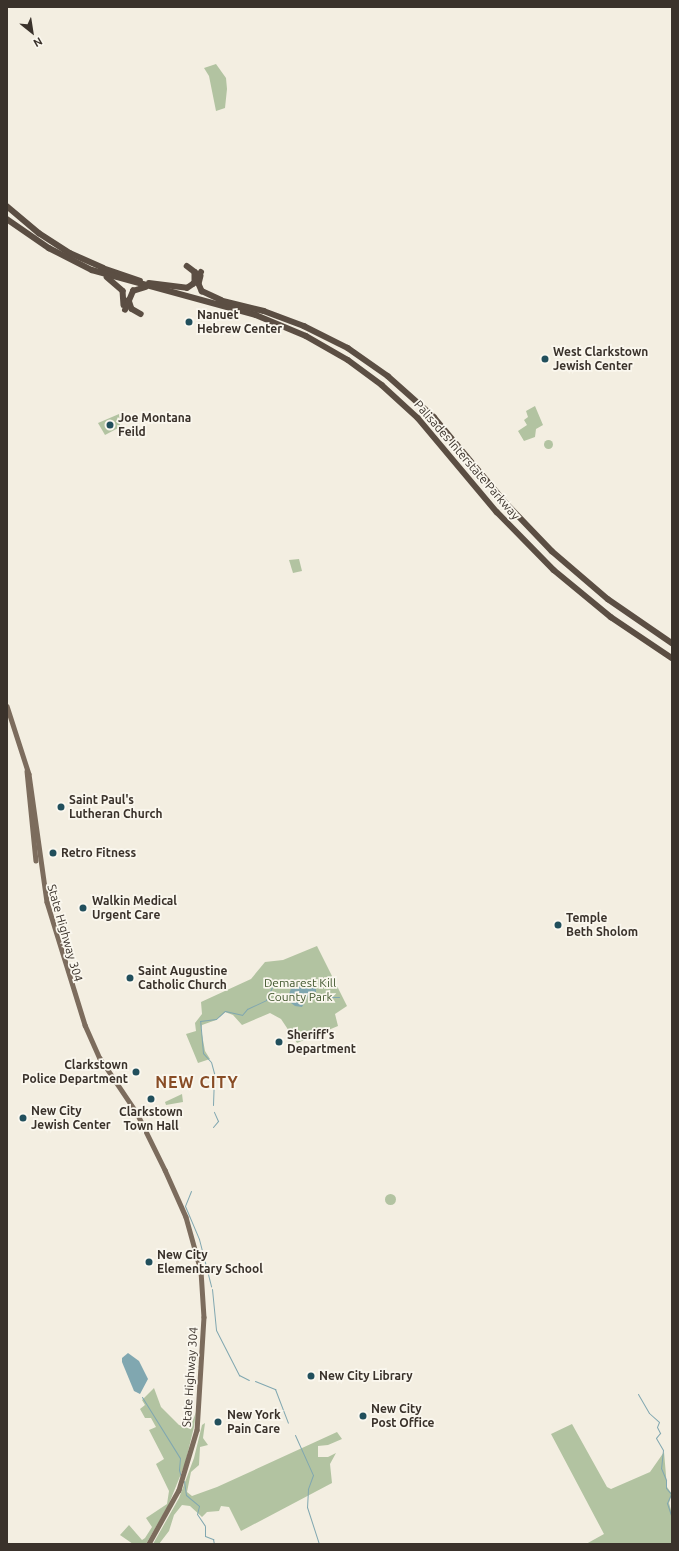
<!DOCTYPE html>
<style>
body{margin:0}
#map{position:relative;width:679px;height:1551px;overflow:hidden;background:#f3eee1;font-family:Ubuntu,sans-serif}
div>[style]{position:absolute}
[style*='--x']{left:calc(var(--x)*1px);top:calc(var(--y)*1px);width:calc(var(--w)*1px);rotate:calc(var(--a)*1deg)}
.green>*{inset:0;background:#b2c3a1}
.round{border-radius:50%}
.water>*{inset:0;background:#80a7b0}
.stream>*{height:1px;margin:-0.5px;padding:0 0.5px;transform-origin:0.5px;border-radius:0.5px;background:#80a7b0}
.primary>*{height:4.5px;margin:-2.25px;padding:0 2.25px;transform-origin:2.25px;border-radius:2.25px;background:#7c6c5d}
.highway>*{height:5.5px;margin:-2.75px;padding:0 2.75px;transform-origin:2.75px;border-radius:2.75px;background:#5b4e43}
.dots>*{width:11px;height:11px;translate:-50% -50%;box-sizing:border-box;border:2px solid #faf7ee;border-radius:50%}
span{translate:-50% -50%;white-space:nowrap;text-align:center;line-height:1.15;-webkit-text-stroke:3.5px #faf7ee;paint-order:stroke}
.poi-label{font-size:12px;color:#3a322b;font-weight:700}
.left{translate:0 -50%;text-align:left}
.right{translate:-100% -50%;text-align:right}
.street-label{font-size:12px;color:#3a322b}
.park-label{font-size:12px;color:#43582f}
.district-label{font-size:16px;color:#884c25;font-weight:700;letter-spacing:1px}
.frame{position:absolute;inset:0;border:8px solid #3a322b;pointer-events:none}
.north{position:absolute;left:12px;top:12px;width:40px;height:40px;-webkit-text-stroke:3px #faf7ee;paint-order:stroke;rotate:150deg;font-size:11px;font-weight:700;line-height:16px;text-align:center;color:#3a322b}
.north::after{content:'';display:block;margin:auto;width:14px;height:18px;background:#3a322b;clip-path:polygon(50% 0,100% 100%,50% 72%,0 100%)}
</style>
<div id="map">
<div class="green">
<div style="clip-path:polygon(216px 64px,226px 78px,227px 89px,225px 108px,216px 111px,209px 76px,204px 68px)"></div>
<div style="clip-path:polygon(535px 406px,543px 425px,536px 429px,535px 437px,524px 441px,518px 431px,527px 425px,524px 420px,528px 417px,526px 411px)"></div>
<div style="clip-path:polygon(119px 414px,120px 427px,105px 435px,98px 423px)"></div>
<div class="round" style="left:543.5px;top:439.5px;width:9px;height:9px"></div>
<div style="clip-path:polygon(299px 559px,302px 571px,293px 573px,289px 560px)"></div>
<div style="clip-path:polygon(317px 946px,347px 1006px,335px 1014px,338px 1026px,297px 1043px,281px 1019px,270px 1013px,242px 1025px,233px 1015px,225px 1012px,216px 1020px,202px 1025px,201px 1029px,205px 1051px,210px 1059px,198px 1063px,186px 1034px,196px 1031px,195px 1023px,202px 1014px,201px 1002px,251px 979px,265px 962px,283px 960px)"></div>
<div style="clip-path:polygon(182px 1094px,183px 1102px,166px 1105px,165px 1102px)"></div>
<div class="round" style="left:384.5px;top:1193.5px;width:11px;height:11px"></div>
<div style="clip-path:polygon(154px 1388px,161px 1407px,179px 1425px,190px 1428px,196px 1412px,194px 1427px,185px 1464px,168px 1506px,146px 1544px,133px 1544px,120px 1535px,129px 1525px,142px 1540px,145px 1538px,152px 1527px,146px 1518px,167px 1504px,169px 1491px,156px 1464px,164px 1459px,149px 1430px,156px 1427px,151px 1418px,145px 1418px,140px 1409px,145px 1405px,142px 1400px)"></div>
<div style="clip-path:polygon(205px 1423px,203px 1438px,208px 1445px,200px 1447px,199px 1465px,191px 1472px,187px 1492px,192px 1496px,217px 1487px,337px 1432px,342px 1439px,328px 1445px,318px 1446px,318px 1457px,328px 1457px,336px 1453px,330px 1464px,332px 1483px,241px 1531px,229px 1507px,221px 1506px,219px 1511px,207px 1512px,202px 1517px,190px 1506px,182px 1505px,174px 1515px,169px 1531px,159px 1544px,153px 1544px,179px 1498px,194px 1458px,202px 1425px)"></div>
<div style="clip-path:polygon(572px 1424px,607px 1487px,611px 1489px,650px 1472px,664px 1452px,667px 1487px,672px 1494px,669px 1503px,672px 1514px,672px 1544px,586px 1544px,604px 1534px,551px 1434px)"></div>
</div>
<div class="water">
<div style="clip-path:polygon(294px 980px,310px 983px,316px 988px,316px 992px,310px 992px,302px 1007px,295px 1006px,287px 1000px)"></div>
<div style="clip-path:polygon(128px 1353px,139px 1361px,148px 1379px,140px 1394px,134px 1391px,122px 1362px,122px 1358px)"></div>
</div>
<div class="stream">
<div style="--x:314;--y:993;--w:5;--a:53"></div>
<div style="--x:317;--y:997;--w:22;--a:0"></div>
<div style="--x:213;--y:1105;--w:32;--a:-88"></div>
<div style="--x:214;--y:1073;--w:11;--a:-105"></div>
<div style="--x:211;--y:1062;--w:12;--a:-132"></div>
<div style="--x:203;--y:1053;--w:32;--a:-95"></div>
<div style="--x:200;--y:1021;--w:16;--a:-7"></div>
<div style="--x:216;--y:1019;--w:12;--a:-42"></div>
<div style="--x:225;--y:1011;--w:17;--a:13"></div>
<div style="--x:242;--y:1015;--w:8;--a:-50"></div>
<div style="--x:247;--y:1009;--w:21;--a:-25"></div>
<div style="--x:266;--y:1000;--w:14;--a:-65"></div>
<div style="--x:272;--y:987;--w:14;--a:-17"></div>
<div style="--x:285;--y:983;--w:7;--a:8"></div>
<div style="--x:213;--y:1127;--w:8;--a:-50"></div>
<div style="--x:218;--y:1121;--w:10;--a:-114"></div>
<div style="--x:191;--y:1191;--w:16;--a:112"></div>
<div style="--x:185;--y:1206;--w:36;--a:67"></div>
<div style="--x:199;--y:1239;--w:49;--a:75.7"></div>
<div style="--x:212;--y:1289;--w:41;--a:84.4"></div>
<div style="--x:216;--y:1330;--w:51;--a:62.9"></div>
<div style="--x:239;--y:1375;--w:11;--a:27"></div>
<div style="--x:255;--y:1381;--w:22;--a:22"></div>
<div style="--x:275;--y:1389;--w:36;--a:69"></div>
<div style="--x:638;--y:1394;--w:22;--a:60"></div>
<div style="--x:649;--y:1413;--w:13;--a:42"></div>
<div style="--x:659;--y:1422;--w:5;--a:112"></div>
<div style="--x:657;--y:1427;--w:7;--a:63"></div>
<div style="--x:660;--y:1433;--w:6;--a:129"></div>
<div style="--x:656;--y:1438;--w:14;--a:60"></div>
<div style="--x:663;--y:1450;--w:18;--a:96"></div>
<div style="--x:661;--y:1468;--w:13;--a:67"></div>
<div style="--x:666;--y:1480;--w:8;--a:90"></div>
<div style="--x:666;--y:1488;--w:8;--a:50"></div>
<div style="--x:671;--y:1494;--w:10;--a:114"></div>
<div style="--x:667;--y:1503;--w:16;--a:72"></div>
<div style="--x:142;--y:1397;--w:72;--a:58.1"></div>
<div style="--x:180;--y:1458;--w:12;--a:95"></div>
<div style="--x:179;--y:1470;--w:7;--a:74"></div>
<div style="--x:295;--y:1435;--w:44;--a:65.8"></div>
<div style="--x:313;--y:1475;--w:15;--a:110"></div>
<div style="--x:308;--y:1489;--w:18;--a:93"></div>
<div style="--x:307;--y:1507;--w:39;--a:72"></div>
<div style="--x:184;--y:1481;--w:14;--a:82"></div>
<div style="--x:186;--y:1495;--w:17;--a:40"></div>
<div style="--x:199;--y:1506;--w:8;--a:104"></div>
<div style="--x:197;--y:1514;--w:14;--a:56"></div>
<div style="--x:205;--y:1526;--w:10;--a:90"></div>
<div style="--x:205;--y:1536;--w:9;--a:21"></div>
<div style="--x:213;--y:1539;--w:5;--a:79"></div>
</div>
<div class="primary">
<div style="--x:7;--y:706;--w:71;--a:72.1"></div>
<div style="--x:29;--y:774;--w:129;--a:82"></div>
<div style="--x:47;--y:902;--w:129;--a:72.8"></div>
<div style="--x:85;--y:1025;--w:36;--a:66"></div>
<div style="--x:100;--y:1058;--w:66;--a:56.1"></div>
<div style="--x:137;--y:1113;--w:64;--a:63.8"></div>
<div style="--x:165;--y:1170;--w:51;--a:65.9"></div>
<div style="--x:186;--y:1217;--w:56;--a:74.5"></div>
<div style="--x:201;--y:1271;--w:46;--a:86.3"></div>
<div style="--x:204;--y:1317;--w:113;--a:93.5"></div>
<div style="--x:197;--y:1430;--w:63;--a:106.7"></div>
<div style="--x:179;--y:1490;--w:62;--a:119.1"></div>
<div style="--x:27;--y:771;--w:90;--a:84.3"></div>
</div>
<div class="highway">
<div style="--x:7;--y:206;--w:42;--a:40.2"></div>
<div style="--x:39;--y:233;--w:37;--a:33"></div>
<div style="--x:70;--y:253;--w:36;--a:24"></div>
<div style="--x:103;--y:268;--w:39;--a:19"></div>
<div style="--x:7;--y:219;--w:51;--a:34.6"></div>
<div style="--x:49;--y:248;--w:48;--a:27.1"></div>
<div style="--x:92;--y:270;--w:170;--a:15.3"></div>
<div style="--x:256;--y:315;--w:54;--a:22.8"></div>
<div style="--x:306;--y:336;--w:48;--a:29.7"></div>
<div style="--x:348;--y:360;--w:42;--a:36.3"></div>
<div style="--x:382;--y:385;--w:49;--a:42.5"></div>
<div style="--x:418;--y:418;--w:123;--a:50"></div>
<div style="--x:497;--y:512;--w:81;--a:45.5"></div>
<div style="--x:554;--y:570;--w:74;--a:39.5"></div>
<div style="--x:611;--y:617;--w:73;--a:33.9"></div>
<div style="--x:187;--y:266;--w:10;--a:37"></div>
<div style="--x:195;--y:272;--w:7;--a:90"></div>
<div style="--x:201;--y:276;--w:8;--a:104"></div>
<div style="--x:199;--y:284;--w:8;--a:67"></div>
<div style="--x:202;--y:291;--w:21;--a:25"></div>
<div style="--x:107;--y:277;--w:21;--a:41"></div>
<div style="--x:123;--y:291;--w:14;--a:86"></div>
<div style="--x:149;--y:283;--w:38;--a:7"></div>
<div style="--x:187;--y:288;--w:7;--a:-34"></div>
<div style="--x:193;--y:284;--w:14;--a:-56"></div>
<div style="--x:129;--y:300;--w:9;--a:72"></div>
<div style="--x:132;--y:309;--w:10;--a:29"></div>
<div style="--x:219;--y:300;--w:46;--a:13.7"></div>
<div style="--x:264;--y:311;--w:43;--a:20.6"></div>
<div style="--x:304;--y:326;--w:49;--a:26.6"></div>
<div style="--x:348;--y:348;--w:49;--a:35"></div>
<div style="--x:388;--y:376;--w:62;--a:41.7"></div>
<div style="--x:434;--y:417;--w:111;--a:50.1"></div>
<div style="--x:505;--y:502;--w:68;--a:46.2"></div>
<div style="--x:552;--y:551;--w:74;--a:40.6"></div>
<div style="--x:608;--y:599;--w:78;--a:34.5"></div>
<div style="--x:125;--y:310;--w:21;--a:-67"></div>
<div style="--x:133;--y:291;--w:13;--a:-18"></div>
</div>
<div class="dots">
<div style="left:189px;top:322px;background:#214f5c"></div>
<div style="left:545px;top:359px;background:#214f5c"></div>
<div style="left:110px;top:425px;background:#214f5c"></div>
<div style="left:61px;top:807px;background:#214f5c"></div>
<div style="left:53px;top:853px;background:#214f5c"></div>
<div style="left:83px;top:908px;background:#214f5c"></div>
<div style="left:558px;top:925px;background:#214f5c"></div>
<div style="left:130px;top:978px;background:#214f5c"></div>
<div style="left:279px;top:1042px;background:#214f5c"></div>
<div style="left:136px;top:1072px;background:#214f5c"></div>
<div style="left:151px;top:1099px;background:#214f5c"></div>
<div style="left:23px;top:1118px;background:#214f5c"></div>
<div style="left:149px;top:1262px;background:#214f5c"></div>
<div style="left:311px;top:1376px;background:#214f5c"></div>
<div style="left:363px;top:1416px;background:#214f5c"></div>
<div style="left:218px;top:1422px;background:#214f5c"></div>
</div>
<div class="poi-label">
<span class="left" style="left:197px;top:322px">Nanuet<br>Hebrew Center</span>
<span class="left" style="left:553px;top:359px">West Clarkstown<br>Jewish Center</span>
<span class="left" style="left:118px;top:425px">Joe Montana<br>Feild</span>
<span class="left" style="left:69px;top:807px">Saint Paul's<br>Lutheran Church</span>
<span class="left" style="left:61px;top:853px">Retro Fitness</span>
<span class="left" style="left:92px;top:908px">Walkin Medical<br>Urgent Care</span>
<span class="left" style="left:566px;top:925px">Temple<br>Beth Sholom</span>
<span class="left" style="left:138px;top:978px">Saint Augustine<br>Catholic Church</span>
<span class="left" style="left:287px;top:1042px">Sheriff's<br>Department</span>
<span class="right" style="left:128px;top:1072px">Clarkstown<br>Police Department</span>
<span class="left" style="left:31px;top:1118px">New City<br>Jewish Center</span>
<span style="left:151px;top:1119px">Clarkstown<br>Town Hall</span>
<span class="left" style="left:157px;top:1262px">New City<br>Elementary School</span>
<span class="left" style="left:319px;top:1376px">New City Library</span>
<span class="left" style="left:371px;top:1416px">New City<br>Post Office</span>
<span class="left" style="left:227px;top:1422px">New York<br>Pain Care</span>
</div>
<div class="street-label">
<span style="left:467px;top:460px;rotate:49deg">Palisades Interstate Parkway</span>
<span style="left:65px;top:933px;rotate:74deg">State Highway 304</span>
<span style="left:190px;top:1377px;rotate:-86deg">State Highway 304</span>
</div>
<div class="park-label">
<span style="left:300px;top:990px">Demarest Kill<br>County Park</span>
</div>
<div class="district-label">
<span style="left:197px;top:1082px">NEW CITY</span>
</div>
<div class="frame"></div>
<div class="north">N</div>
</div>
